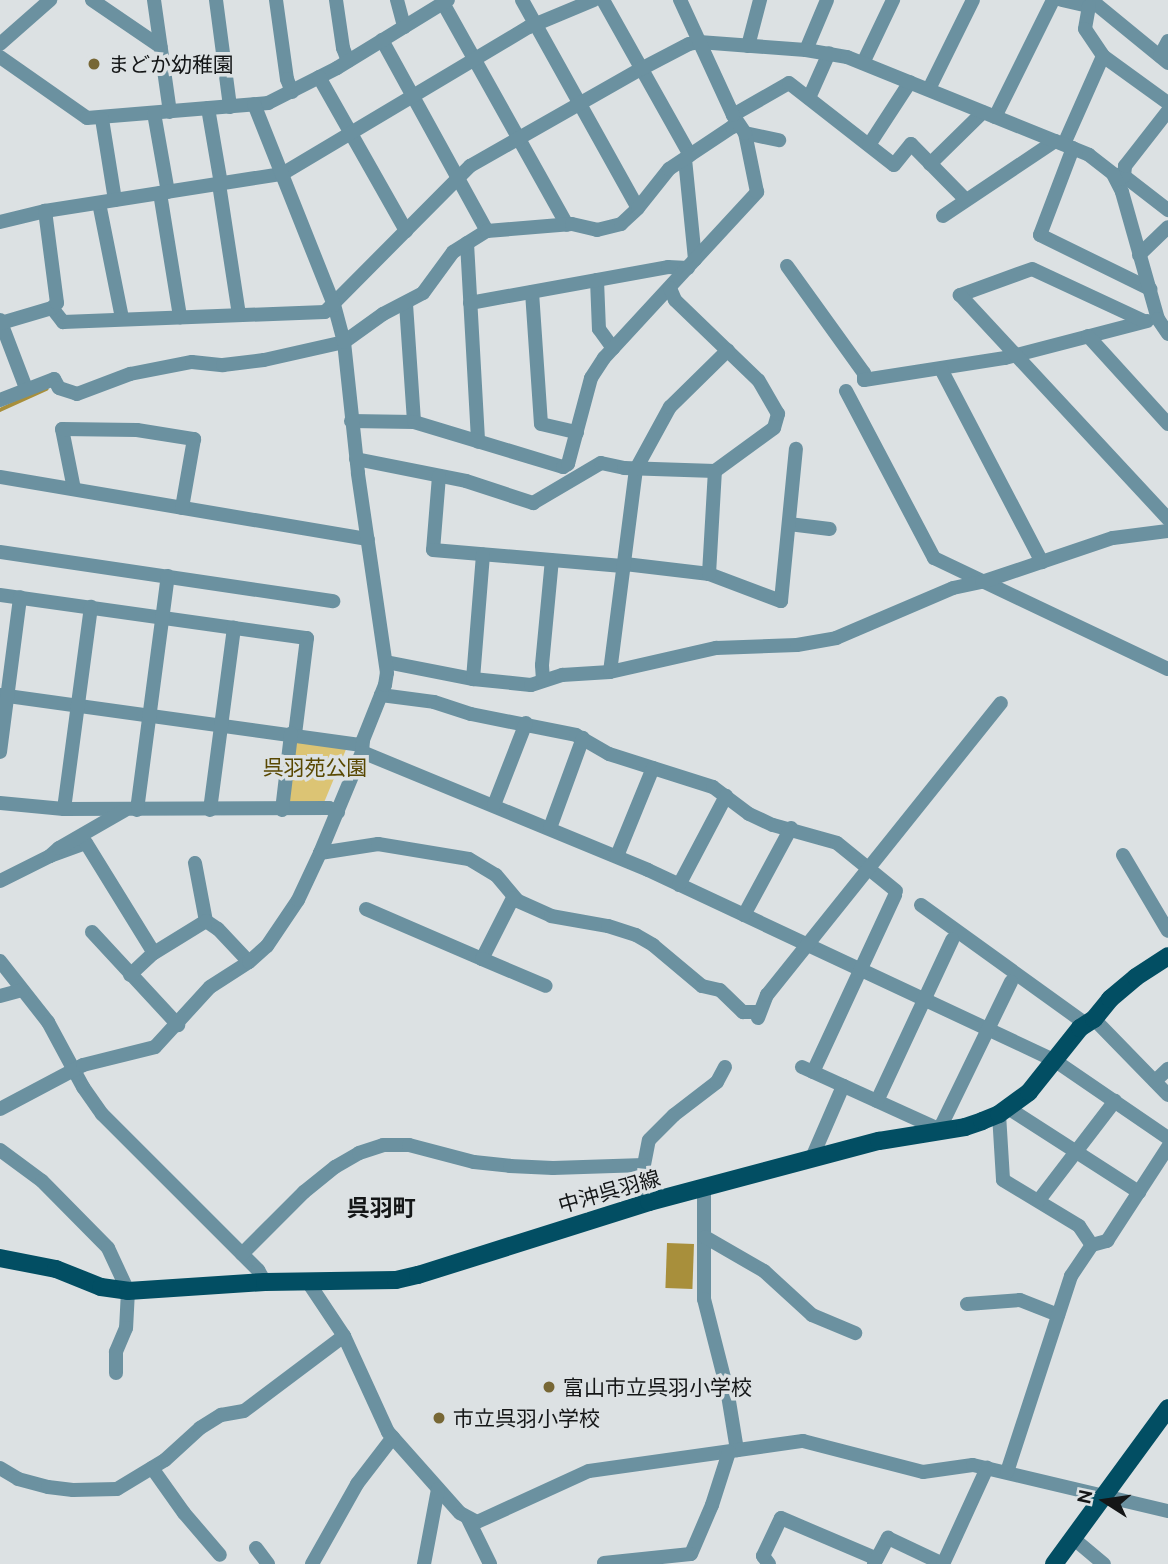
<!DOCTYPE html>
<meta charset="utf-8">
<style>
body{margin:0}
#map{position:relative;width:1168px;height:1564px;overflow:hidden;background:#dce1e3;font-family:Ubuntu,"Noto Sans JP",sans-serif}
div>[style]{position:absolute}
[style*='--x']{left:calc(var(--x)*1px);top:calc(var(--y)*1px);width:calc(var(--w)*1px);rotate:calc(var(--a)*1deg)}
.green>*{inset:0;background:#dcc474}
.water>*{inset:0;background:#a88f3b;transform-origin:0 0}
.stream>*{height:3.5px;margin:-1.75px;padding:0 1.75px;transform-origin:1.75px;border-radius:1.75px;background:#a88f3b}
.minor>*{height:14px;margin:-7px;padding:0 7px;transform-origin:7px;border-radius:7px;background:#6b91a0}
.major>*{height:18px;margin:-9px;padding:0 9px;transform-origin:9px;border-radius:9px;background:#024e63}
.dots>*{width:19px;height:19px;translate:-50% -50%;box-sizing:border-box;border:4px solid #dce1e3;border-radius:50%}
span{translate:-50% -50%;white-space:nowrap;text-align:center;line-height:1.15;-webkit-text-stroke:7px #dce1e3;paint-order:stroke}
.poi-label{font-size:21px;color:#141617}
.left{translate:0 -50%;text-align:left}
.park-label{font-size:21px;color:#594802}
.street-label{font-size:21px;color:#141617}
.neighbourhood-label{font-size:23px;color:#141617;font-weight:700}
.north{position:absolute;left:1070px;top:1466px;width:70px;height:70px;-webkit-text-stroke:5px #dce1e3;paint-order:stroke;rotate:282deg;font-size:19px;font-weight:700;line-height:28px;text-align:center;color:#141617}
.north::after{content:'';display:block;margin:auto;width:24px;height:32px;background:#141617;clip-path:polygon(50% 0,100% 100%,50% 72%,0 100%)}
</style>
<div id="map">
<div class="green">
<div style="clip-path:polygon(299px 740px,347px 747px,323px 805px,289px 807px,295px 744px)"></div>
</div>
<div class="water">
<div style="left:667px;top:1243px;width:27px;height:45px;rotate:2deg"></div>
</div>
<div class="stream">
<div style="--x:0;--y:410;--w:51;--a:-24.5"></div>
</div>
<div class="minor">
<div style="--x:92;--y:0;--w:83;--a:34.3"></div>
<div style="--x:154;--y:0;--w:113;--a:81.9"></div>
<div style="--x:216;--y:0;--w:108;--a:82.5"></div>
<div style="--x:276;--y:0;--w:80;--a:82.1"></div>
<div style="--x:287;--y:79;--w:14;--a:69"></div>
<div style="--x:336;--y:0;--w:49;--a:81.7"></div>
<div style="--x:343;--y:48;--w:14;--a:69"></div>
<div style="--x:397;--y:0;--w:28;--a:75"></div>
<div style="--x:522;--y:0;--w:238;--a:60.9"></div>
<div style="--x:603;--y:0;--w:178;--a:60.7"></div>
<div style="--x:1062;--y:0;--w:28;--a:13"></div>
<div style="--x:1089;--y:6;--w:7;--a:-16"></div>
<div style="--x:1096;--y:4;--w:93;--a:39.3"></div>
<div style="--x:443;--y:3;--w:254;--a:60.8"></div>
<div style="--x:1089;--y:6;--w:23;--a:100"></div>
<div style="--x:1085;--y:29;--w:32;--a:56"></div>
<div style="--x:1103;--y:56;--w:80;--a:35.9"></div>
<div style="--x:382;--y:40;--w:218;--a:61.2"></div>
<div style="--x:0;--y:44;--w:67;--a:-41.3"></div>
<div style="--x:748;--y:46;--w:48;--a:-75.4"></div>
<div style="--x:806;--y:50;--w:54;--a:-67.2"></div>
<div style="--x:1160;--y:56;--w:17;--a:-62"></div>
<div style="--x:0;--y:57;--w:106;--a:35"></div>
<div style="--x:87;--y:118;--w:182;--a:-4.7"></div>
<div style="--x:268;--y:103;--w:77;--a:-26.9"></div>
<div style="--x:337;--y:68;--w:130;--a:-31.5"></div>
<div style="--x:863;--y:63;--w:70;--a:-64.5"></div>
<div style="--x:319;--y:77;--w:177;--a:60.5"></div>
<div style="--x:929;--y:89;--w:99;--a:-63.7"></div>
<div style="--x:809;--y:98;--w:49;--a:-66"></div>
<div style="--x:208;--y:108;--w:77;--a:80.3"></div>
<div style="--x:154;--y:113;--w:80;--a:80"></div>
<div style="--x:733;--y:115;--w:64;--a:-29.7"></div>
<div style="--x:789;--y:83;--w:133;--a:38"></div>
<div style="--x:894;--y:165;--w:27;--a:-51"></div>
<div style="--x:911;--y:144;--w:78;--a:45.5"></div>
<div style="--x:995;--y:117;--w:131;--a:-63.6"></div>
<div style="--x:102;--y:119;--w:82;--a:80.9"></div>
<div style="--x:745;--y:133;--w:35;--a:12"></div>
<div style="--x:1064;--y:144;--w:96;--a:-66.1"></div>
<div style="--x:869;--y:145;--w:75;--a:-56.9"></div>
<div style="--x:1073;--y:148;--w:93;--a:110.8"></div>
<div style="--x:1040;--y:235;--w:123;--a:26.1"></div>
<div style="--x:685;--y:159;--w:101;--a:84.3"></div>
<div style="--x:930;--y:164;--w:74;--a:-44.5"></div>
<div style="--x:1117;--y:175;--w:7;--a:8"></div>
<div style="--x:1124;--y:176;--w:56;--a:37.7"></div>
<div style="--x:1124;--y:176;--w:10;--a:-84"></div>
<div style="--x:1125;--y:166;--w:70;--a:-52"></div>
<div style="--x:219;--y:184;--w:132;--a:81.3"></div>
<div style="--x:160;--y:193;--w:126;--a:80.8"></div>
<div style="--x:99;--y:203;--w:117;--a:78.7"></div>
<div style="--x:943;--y:216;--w:135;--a:-33.8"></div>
<div style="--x:0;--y:222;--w:46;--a:-13.7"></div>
<div style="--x:45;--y:211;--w:240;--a:-8.9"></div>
<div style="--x:282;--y:174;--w:287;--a:-30.8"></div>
<div style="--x:529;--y:27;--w:70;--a:-22.6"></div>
<div style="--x:467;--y:243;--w:199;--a:86.8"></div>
<div style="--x:1139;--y:255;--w:40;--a:-44"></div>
<div style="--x:787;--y:266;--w:132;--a:54.3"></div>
<div style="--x:864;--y:373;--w:7;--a:90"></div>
<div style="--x:864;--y:380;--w:143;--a:-8.9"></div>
<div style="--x:1005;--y:358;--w:147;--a:-14.6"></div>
<div style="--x:597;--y:280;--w:49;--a:87.7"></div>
<div style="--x:599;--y:329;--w:24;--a:54"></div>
<div style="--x:532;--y:292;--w:132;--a:86.1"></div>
<div style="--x:541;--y:424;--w:37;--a:13"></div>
<div style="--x:470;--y:303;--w:201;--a:-10.3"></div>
<div style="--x:668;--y:267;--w:20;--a:3"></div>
<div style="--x:406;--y:304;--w:118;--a:86.1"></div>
<div style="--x:52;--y:308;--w:18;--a:52"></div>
<div style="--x:63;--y:322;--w:262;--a:-2.2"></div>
<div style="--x:325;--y:312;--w:206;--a:-45.2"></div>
<div style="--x:470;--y:166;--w:197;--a:-29.6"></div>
<div style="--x:641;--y:69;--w:54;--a:-27.5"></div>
<div style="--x:689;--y:44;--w:10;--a:-11"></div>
<div style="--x:699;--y:42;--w:107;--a:4.3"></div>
<div style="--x:806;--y:50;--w:42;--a:9.7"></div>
<div style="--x:847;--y:57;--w:261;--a:22"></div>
<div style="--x:1089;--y:155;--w:31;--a:38"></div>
<div style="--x:1113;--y:174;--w:20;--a:63"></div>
<div style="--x:1122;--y:192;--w:132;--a:74.2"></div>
<div style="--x:1158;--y:319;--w:18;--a:56"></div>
<div style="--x:0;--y:320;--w:73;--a:69.1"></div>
<div style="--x:1144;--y:321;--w:123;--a:-155.1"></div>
<div style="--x:1032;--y:269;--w:77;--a:160.1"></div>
<div style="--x:960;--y:295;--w:306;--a:47.1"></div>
<div style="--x:1;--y:323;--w:53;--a:-16.4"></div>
<div style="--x:52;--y:308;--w:7;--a:-45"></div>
<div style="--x:57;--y:303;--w:93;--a:-97.4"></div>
<div style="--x:1088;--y:336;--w:119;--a:47.7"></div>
<div style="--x:941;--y:369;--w:218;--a:62.4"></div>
<div style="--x:846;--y:391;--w:189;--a:62.2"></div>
<div style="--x:934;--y:558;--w:259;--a:25.4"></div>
<div style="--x:0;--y:400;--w:58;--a:-21.3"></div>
<div style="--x:54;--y:379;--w:10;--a:61"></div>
<div style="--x:59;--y:388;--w:19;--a:18"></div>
<div style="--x:77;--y:394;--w:57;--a:-20.7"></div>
<div style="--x:130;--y:374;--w:63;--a:-11"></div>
<div style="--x:192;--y:362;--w:31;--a:6"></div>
<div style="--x:223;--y:365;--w:41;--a:-7"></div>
<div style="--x:264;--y:360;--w:82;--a:-12.7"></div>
<div style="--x:344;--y:342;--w:48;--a:-35.7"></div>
<div style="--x:383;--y:314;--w:45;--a:-27.7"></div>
<div style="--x:423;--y:293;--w:51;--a:-53.8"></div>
<div style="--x:453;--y:252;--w:40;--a:-32"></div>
<div style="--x:487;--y:231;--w:85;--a:-4.7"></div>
<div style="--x:572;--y:224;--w:26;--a:13"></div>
<div style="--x:597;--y:230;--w:25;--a:-14"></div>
<div style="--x:621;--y:224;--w:23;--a:-43"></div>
<div style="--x:638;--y:208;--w:50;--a:-51.5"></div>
<div style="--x:669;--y:169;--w:76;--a:-33.7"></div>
<div style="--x:732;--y:127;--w:7;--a:-16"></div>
<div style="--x:351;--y:421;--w:63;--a:0.9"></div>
<div style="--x:414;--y:422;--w:156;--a:16.8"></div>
<div style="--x:563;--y:467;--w:6;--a:-31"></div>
<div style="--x:568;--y:464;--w:89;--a:-75"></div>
<div style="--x:591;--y:378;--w:24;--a:-57"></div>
<div style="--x:604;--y:358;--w:226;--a:-47.3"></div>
<div style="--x:757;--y:192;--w:60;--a:-101.5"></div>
<div style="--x:745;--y:133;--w:22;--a:-124"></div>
<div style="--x:733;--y:115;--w:127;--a:-114.7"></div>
<div style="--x:356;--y:459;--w:112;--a:11.3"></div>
<div style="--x:466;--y:481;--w:71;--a:18.2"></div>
<div style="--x:533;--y:503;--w:79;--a:-30.5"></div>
<div style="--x:601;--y:463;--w:24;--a:12"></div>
<div style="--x:624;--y:468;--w:91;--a:1.9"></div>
<div style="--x:715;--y:471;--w:73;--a:-36.1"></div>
<div style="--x:774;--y:428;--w:15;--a:-74"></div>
<div style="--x:778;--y:414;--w:39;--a:-120"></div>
<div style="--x:758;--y:380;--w:115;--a:-136.1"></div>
<div style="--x:675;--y:300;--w:13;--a:-113"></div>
<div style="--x:439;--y:476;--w:74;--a:94.6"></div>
<div style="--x:433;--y:550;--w:193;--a:4.8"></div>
<div style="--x:0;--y:477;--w:373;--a:9.6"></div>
<div style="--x:74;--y:489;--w:61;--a:-101.3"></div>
<div style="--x:62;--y:429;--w:75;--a:0.8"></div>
<div style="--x:137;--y:430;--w:58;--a:9"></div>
<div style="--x:194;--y:439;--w:70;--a:99.9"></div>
<div style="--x:789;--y:524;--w:41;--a:7"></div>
<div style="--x:0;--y:552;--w:337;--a:8.4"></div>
<div style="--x:625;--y:564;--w:85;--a:6.8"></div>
<div style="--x:709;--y:574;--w:77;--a:20.6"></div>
<div style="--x:781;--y:601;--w:153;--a:-84.4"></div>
<div style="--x:709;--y:574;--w:103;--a:-86.7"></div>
<div style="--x:0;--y:595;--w:310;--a:8"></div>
<div style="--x:307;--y:638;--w:97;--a:97.1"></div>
<div style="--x:386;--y:662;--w:89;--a:11.1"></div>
<div style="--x:473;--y:679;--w:58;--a:5.9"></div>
<div style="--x:531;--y:685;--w:33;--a:-18"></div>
<div style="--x:562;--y:675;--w:48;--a:-3.6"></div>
<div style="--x:610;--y:672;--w:109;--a:-12.8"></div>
<div style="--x:716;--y:648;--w:81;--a:-2.1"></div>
<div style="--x:797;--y:645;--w:40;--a:-10"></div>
<div style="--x:836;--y:638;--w:127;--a:-23.1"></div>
<div style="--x:953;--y:588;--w:30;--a:-12"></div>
<div style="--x:982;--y:582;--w:138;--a:-18.6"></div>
<div style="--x:1113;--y:538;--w:55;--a:-7.3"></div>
<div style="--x:610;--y:672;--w:205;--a:-82.7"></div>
<div style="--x:636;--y:469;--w:71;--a:-61.3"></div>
<div style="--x:670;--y:407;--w:81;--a:-44.5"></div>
<div style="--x:473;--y:679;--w:125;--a:-85.4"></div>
<div style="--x:543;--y:680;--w:15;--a:-94"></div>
<div style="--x:542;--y:665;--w:105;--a:-84.6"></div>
<div style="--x:0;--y:695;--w:365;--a:7.9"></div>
<div style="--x:381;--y:695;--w:53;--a:7.5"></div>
<div style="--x:434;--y:702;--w:39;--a:18"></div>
<div style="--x:471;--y:714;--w:107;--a:11.3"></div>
<div style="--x:576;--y:735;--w:38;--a:30"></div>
<div style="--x:609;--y:754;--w:109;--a:17.6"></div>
<div style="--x:713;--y:787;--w:45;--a:36.9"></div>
<div style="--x:749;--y:814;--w:26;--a:25"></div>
<div style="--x:773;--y:825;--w:66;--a:15.7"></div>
<div style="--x:837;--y:843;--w:76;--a:39.1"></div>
<div style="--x:0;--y:752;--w:156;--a:-82.6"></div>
<div style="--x:362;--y:752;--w:309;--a:22.4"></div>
<div style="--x:648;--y:870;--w:448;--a:25.1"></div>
<div style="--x:1054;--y:1060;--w:138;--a:34.4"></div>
<div style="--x:0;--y:803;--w:64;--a:5.4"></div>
<div style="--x:64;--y:809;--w:265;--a:-0.2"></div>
<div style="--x:329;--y:808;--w:10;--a:24"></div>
<div style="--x:494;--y:805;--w:88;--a:-68.7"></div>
<div style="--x:64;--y:809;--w:204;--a:-82.4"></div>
<div style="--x:137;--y:810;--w:236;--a:-82.5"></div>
<div style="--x:210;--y:810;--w:184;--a:-82.5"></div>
<div style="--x:282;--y:810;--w:77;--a:-83.2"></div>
<div style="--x:550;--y:828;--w:96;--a:-69.9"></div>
<div style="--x:320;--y:853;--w:59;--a:-8.8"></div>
<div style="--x:378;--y:844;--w:92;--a:9.4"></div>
<div style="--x:469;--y:859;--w:31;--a:31"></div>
<div style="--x:496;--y:875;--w:34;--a:50"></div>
<div style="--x:518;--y:901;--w:36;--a:24"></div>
<div style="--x:551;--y:916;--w:58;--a:10"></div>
<div style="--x:608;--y:926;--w:29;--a:18"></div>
<div style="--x:636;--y:935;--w:20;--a:30"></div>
<div style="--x:653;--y:945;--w:64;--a:39.9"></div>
<div style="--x:702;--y:986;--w:18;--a:13"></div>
<div style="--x:720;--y:990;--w:32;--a:44"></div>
<div style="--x:743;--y:1012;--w:16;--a:0"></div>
<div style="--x:1123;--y:855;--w:88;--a:59.4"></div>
<div style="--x:50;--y:856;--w:38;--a:-20"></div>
<div style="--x:86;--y:843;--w:129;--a:58.3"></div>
<div style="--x:617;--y:856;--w:95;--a:-67.8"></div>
<div style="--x:195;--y:863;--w:59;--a:79.3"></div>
<div style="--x:0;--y:881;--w:56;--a:-26.6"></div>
<div style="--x:50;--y:856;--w:12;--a:-42"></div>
<div style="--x:59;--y:848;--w:76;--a:-29.9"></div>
<div style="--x:679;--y:885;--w:101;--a:-62.2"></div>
<div style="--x:921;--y:905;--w:203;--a:35.8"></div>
<div style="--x:366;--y:909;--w:126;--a:23.3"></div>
<div style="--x:482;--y:959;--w:68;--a:-63.1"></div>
<div style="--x:744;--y:915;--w:99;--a:-61.6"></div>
<div style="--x:92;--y:932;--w:127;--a:47.2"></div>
<div style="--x:482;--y:959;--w:69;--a:22.9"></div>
<div style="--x:0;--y:961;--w:78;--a:51.8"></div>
<div style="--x:48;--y:1022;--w:74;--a:61.7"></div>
<div style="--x:83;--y:1087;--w:33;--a:55"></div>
<div style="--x:102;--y:1114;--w:221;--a:45"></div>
<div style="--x:258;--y:1270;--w:14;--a:60"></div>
<div style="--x:130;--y:975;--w:33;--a:-43"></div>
<div style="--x:154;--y:953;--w:61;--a:-31.6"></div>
<div style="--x:206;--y:921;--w:14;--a:34"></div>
<div style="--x:218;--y:929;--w:45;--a:46.8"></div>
<div style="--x:0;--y:996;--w:23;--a:-15"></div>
<div style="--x:758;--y:1018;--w:25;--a:-69"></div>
<div style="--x:767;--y:995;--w:374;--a:-51.3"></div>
<div style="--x:1094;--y:1019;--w:106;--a:45.8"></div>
<div style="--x:802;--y:1067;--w:155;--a:24.4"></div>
<div style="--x:943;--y:1131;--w:7;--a:-98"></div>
<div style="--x:942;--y:1124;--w:158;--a:-64.1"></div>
<div style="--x:813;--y:1072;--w:195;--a:-65.1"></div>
<div style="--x:1155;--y:1081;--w:18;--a:-43"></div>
<div style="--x:877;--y:1101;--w:178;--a:-65"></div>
<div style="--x:1008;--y:1108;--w:156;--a:32.7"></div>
<div style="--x:0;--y:1109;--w:94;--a:-27.9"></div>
<div style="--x:83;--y:1065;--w:74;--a:-14"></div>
<div style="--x:155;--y:1047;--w:81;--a:-47.5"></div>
<div style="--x:210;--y:987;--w:46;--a:-32.7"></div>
<div style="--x:249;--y:962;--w:24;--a:-42"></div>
<div style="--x:267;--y:946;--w:55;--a:-56"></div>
<div style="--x:298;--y:900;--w:52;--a:-64.9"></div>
<div style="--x:320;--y:853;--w:109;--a:-67.4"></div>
<div style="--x:362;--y:752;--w:12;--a:-85"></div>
<div style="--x:363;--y:740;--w:59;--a:-68.2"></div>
<div style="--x:385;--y:685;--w:12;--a:-81"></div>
<div style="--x:387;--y:673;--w:202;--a:-98.3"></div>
<div style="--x:358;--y:473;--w:132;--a:-96.1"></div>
<div style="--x:344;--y:342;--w:38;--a:-105"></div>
<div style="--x:334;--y:305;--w:216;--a:-111.7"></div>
<div style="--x:999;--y:1114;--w:66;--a:86.5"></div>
<div style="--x:1003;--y:1180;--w:89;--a:31.2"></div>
<div style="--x:1079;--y:1226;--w:23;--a:56"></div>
<div style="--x:0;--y:1150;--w:52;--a:36.4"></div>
<div style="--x:42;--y:1181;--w:94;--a:45.4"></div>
<div style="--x:108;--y:1248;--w:47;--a:65.1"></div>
<div style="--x:128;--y:1291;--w:37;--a:93"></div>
<div style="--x:126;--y:1328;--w:26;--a:113"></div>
<div style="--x:116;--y:1352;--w:21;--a:90"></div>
<div style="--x:811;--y:1160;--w:81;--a:-66.6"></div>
<div style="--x:704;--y:1188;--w:111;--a:90"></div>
<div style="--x:704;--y:1299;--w:93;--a:75.7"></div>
<div style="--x:727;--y:1389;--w:62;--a:80.7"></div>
<div style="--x:1039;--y:1200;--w:125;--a:-52.5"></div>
<div style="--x:649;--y:1202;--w:37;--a:-98"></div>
<div style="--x:644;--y:1165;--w:25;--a:-79"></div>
<div style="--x:649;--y:1140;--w:35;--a:-45"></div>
<div style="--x:674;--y:1115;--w:54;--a:-37.5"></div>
<div style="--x:717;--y:1082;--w:17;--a:-62"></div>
<div style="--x:705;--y:1237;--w:68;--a:30"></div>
<div style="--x:764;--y:1271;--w:65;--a:42.5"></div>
<div style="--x:812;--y:1315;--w:47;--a:22.7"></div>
<div style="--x:242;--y:1254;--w:88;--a:-45"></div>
<div style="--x:304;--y:1192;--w:40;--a:-39"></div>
<div style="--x:335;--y:1167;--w:28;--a:-30"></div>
<div style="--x:359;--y:1153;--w:25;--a:-18"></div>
<div style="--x:383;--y:1145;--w:26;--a:0"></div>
<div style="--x:409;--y:1145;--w:67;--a:14.7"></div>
<div style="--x:474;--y:1162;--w:36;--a:6"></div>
<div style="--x:510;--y:1166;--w:43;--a:2.7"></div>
<div style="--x:553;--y:1168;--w:91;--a:-1.9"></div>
<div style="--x:308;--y:1282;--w:65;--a:56.3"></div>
<div style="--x:344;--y:1336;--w:106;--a:65.4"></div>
<div style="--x:388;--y:1432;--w:108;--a:48.4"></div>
<div style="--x:460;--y:1513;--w:19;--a:28"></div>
<div style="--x:477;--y:1522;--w:123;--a:-24.5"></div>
<div style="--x:589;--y:1471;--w:216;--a:-8"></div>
<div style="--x:803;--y:1441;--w:124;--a:14.5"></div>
<div style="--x:923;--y:1472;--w:50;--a:-8"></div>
<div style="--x:973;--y:1465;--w:200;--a:13.3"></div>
<div style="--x:967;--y:1304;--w:53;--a:-4.3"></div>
<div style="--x:1020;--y:1300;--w:41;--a:21.5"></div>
<div style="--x:0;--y:1468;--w:21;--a:31"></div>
<div style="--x:18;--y:1479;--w:31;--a:15"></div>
<div style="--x:48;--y:1487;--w:25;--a:7"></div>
<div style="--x:73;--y:1490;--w:44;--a:-1.3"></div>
<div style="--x:117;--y:1489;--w:56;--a:-31.1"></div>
<div style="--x:165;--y:1460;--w:47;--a:-42.4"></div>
<div style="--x:200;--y:1428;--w:25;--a:-32"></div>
<div style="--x:221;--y:1415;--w:23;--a:-10"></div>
<div style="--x:244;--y:1411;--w:125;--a:-36.9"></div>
<div style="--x:152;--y:1468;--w:55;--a:54.6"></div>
<div style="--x:184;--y:1513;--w:55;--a:49.4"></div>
<div style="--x:1007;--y:1472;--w:206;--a:-71.9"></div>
<div style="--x:1071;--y:1276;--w:37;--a:-56"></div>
<div style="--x:1092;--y:1245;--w:16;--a:-15"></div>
<div style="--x:1107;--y:1241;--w:112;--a:-57"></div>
<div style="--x:468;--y:1519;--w:50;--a:63.9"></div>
<div style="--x:1074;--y:1539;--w:39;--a:40"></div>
<div style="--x:256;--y:1548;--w:20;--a:53"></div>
<div style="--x:691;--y:1554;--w:53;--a:-66.8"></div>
<div style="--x:712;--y:1505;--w:56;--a:-72.2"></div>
<div style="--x:604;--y:1563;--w:87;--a:-5.9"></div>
<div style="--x:312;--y:1564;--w:92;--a:-60.6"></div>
<div style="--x:357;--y:1484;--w:59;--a:-52.5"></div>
<div style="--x:424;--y:1564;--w:76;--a:-79.4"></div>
<div style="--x:769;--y:1564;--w:10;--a:-127"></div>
<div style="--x:763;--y:1556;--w:42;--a:-64.7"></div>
<div style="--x:781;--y:1518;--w:104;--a:23.1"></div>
<div style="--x:874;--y:1564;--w:30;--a:-62"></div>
<div style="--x:888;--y:1538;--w:61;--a:25.3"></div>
<div style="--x:943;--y:1564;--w:106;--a:-65.4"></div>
</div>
<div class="major">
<div style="--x:0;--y:1258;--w:57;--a:11.1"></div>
<div style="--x:56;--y:1269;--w:48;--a:21.8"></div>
<div style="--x:101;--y:1287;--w:27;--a:8"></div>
<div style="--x:128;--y:1291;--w:137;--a:-3.8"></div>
<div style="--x:265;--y:1282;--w:131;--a:-0.9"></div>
<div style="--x:396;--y:1280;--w:23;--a:-13"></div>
<div style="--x:418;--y:1275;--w:242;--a:-17.5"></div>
<div style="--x:649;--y:1202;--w:238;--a:-14.9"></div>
<div style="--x:879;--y:1141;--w:87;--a:-9.2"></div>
<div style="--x:965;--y:1127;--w:18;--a:-19"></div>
<div style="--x:982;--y:1121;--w:18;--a:-22"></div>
<div style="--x:999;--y:1114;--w:37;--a:-36"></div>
<div style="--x:1029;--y:1092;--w:82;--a:-51.4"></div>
<div style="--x:1080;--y:1028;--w:17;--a:-33"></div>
<div style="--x:1094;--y:1019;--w:26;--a:-51"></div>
<div style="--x:1110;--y:999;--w:34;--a:-40"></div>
<div style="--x:1136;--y:977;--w:38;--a:-33"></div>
<div style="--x:1054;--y:1564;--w:193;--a:-53.8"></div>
</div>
<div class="dots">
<div style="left:94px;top:64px;background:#776735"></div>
<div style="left:549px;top:1387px;background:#776735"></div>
<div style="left:439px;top:1418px;background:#776735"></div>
</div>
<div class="poi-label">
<span class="left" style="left:108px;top:64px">まどか幼稚園</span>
<span class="left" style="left:563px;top:1387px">富山市立呉羽小学校</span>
<span class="left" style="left:453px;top:1418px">市立呉羽小学校</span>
</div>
<div class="park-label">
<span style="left:315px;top:767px">呉羽苑公園</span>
</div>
<div class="street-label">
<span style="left:609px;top:1191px;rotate:-16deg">中沖呉羽線</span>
</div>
<div class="neighbourhood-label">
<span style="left:381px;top:1208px">呉羽町</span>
</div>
<div class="north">N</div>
</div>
